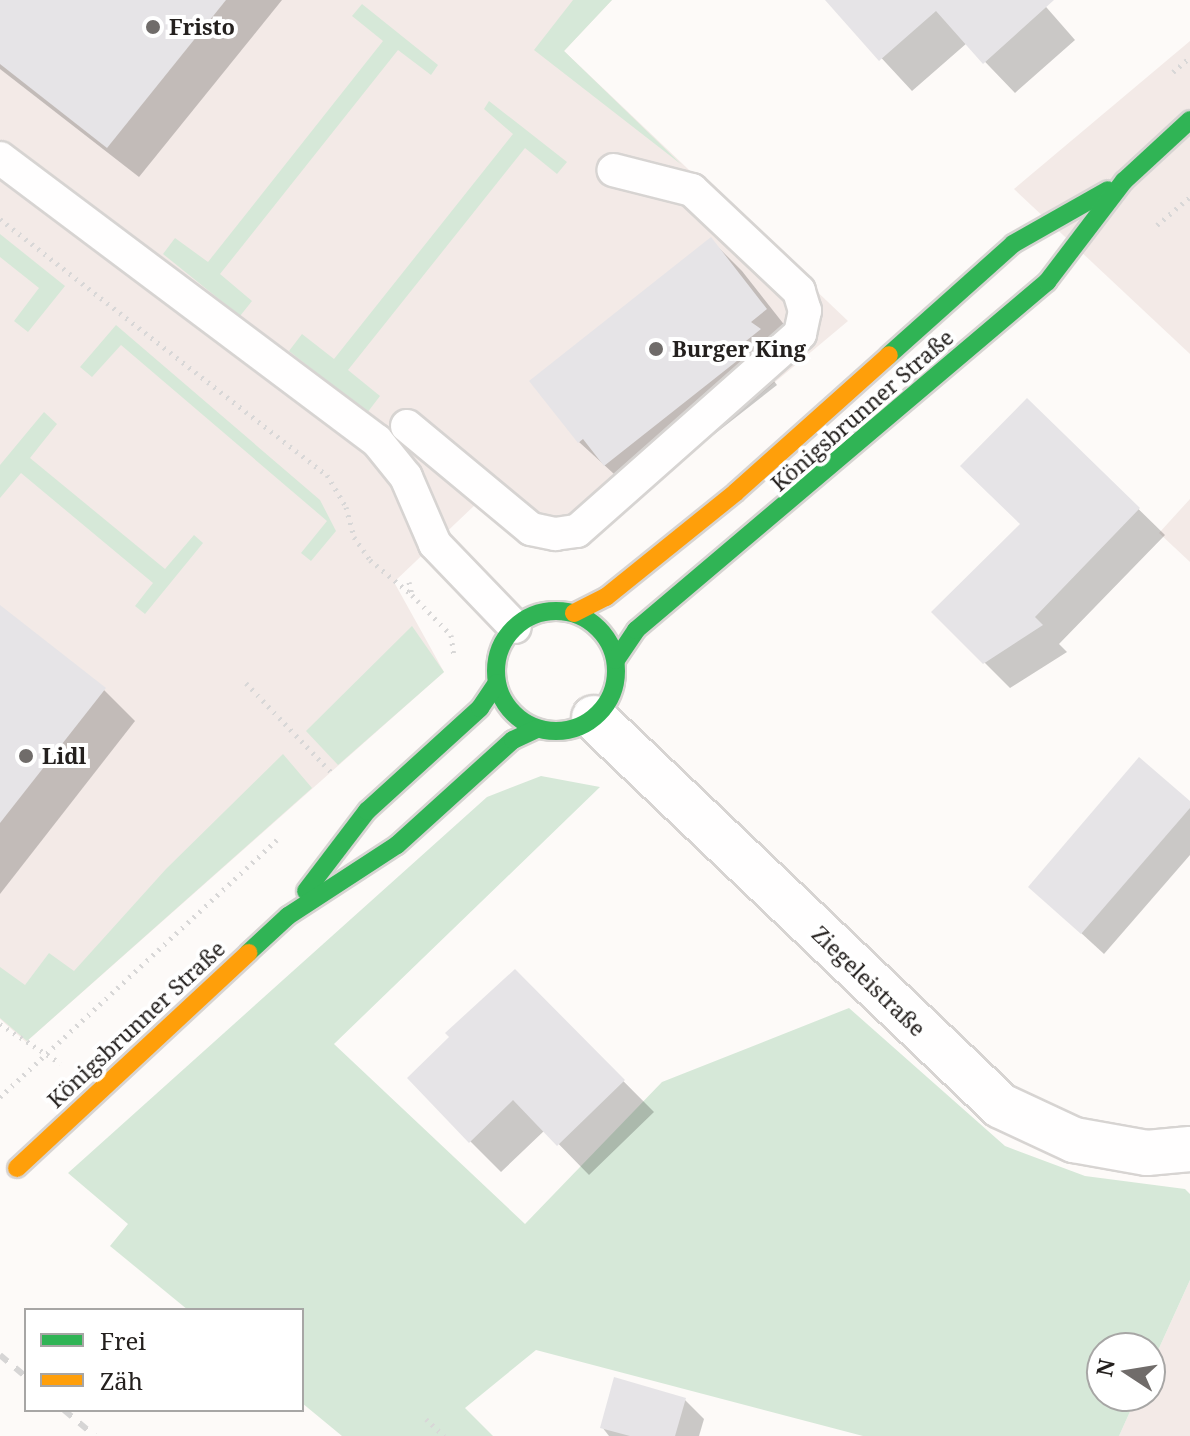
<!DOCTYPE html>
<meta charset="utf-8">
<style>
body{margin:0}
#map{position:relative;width:1190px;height:1436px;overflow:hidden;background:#fdfaf8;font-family:"Noto Serif",serif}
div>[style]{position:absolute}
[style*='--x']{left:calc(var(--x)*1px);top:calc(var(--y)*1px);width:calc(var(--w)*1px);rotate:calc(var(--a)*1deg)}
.commercial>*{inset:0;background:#f3eae7}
.green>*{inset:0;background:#d6e8d8}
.shadow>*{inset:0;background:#0003}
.building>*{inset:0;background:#e6e4e7}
.path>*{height:5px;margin-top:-2.5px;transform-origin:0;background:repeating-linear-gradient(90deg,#d8d7d7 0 2px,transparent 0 8px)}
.roads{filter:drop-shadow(2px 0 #d7d4d2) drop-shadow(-2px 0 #d7d4d2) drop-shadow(0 2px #d7d4d2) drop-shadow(0 -2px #d7d4d2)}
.lane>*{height:32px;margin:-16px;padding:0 16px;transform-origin:16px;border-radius:16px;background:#fffefe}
.street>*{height:44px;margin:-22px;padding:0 22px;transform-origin:22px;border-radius:22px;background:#fffefe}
.fast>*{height:18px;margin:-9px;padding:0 9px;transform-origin:9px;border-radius:9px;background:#30b455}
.fast>.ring{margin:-9px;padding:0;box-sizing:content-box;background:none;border:18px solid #30b455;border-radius:50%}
.slow>*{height:18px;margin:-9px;padding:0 9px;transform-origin:9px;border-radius:9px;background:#ff9f0a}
.rail>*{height:6px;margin-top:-3px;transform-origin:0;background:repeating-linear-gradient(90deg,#d6d5d5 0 10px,transparent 0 20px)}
.dots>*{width:22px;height:22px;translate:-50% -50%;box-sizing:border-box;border:4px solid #fff;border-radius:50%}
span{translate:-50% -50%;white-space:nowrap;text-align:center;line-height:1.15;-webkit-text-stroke:8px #fff;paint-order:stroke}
.poi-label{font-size:22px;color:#24201e;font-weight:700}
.left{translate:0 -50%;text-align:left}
.street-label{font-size:22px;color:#24201e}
.legend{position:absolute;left:24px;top:1308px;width:280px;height:104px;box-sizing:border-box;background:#fff;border:2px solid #a7a6a5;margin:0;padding:10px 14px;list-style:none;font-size:24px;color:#24201e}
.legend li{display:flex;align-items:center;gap:16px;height:40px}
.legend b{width:40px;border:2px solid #a7a6a5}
.north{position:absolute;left:1086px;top:1332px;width:80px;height:80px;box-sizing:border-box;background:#fff;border:2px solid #a7a6a5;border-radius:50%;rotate:282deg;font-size:22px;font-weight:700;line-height:32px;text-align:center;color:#24201e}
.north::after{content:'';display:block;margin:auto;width:28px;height:36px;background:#706c6a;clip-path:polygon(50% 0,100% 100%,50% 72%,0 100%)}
</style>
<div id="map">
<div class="commercial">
<div style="clip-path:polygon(0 0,612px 0,564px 51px,848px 321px,584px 542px,477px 503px,394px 582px,444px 672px,26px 1042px,0 1019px)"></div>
<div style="clip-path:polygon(1190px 41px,1190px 354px,1014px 189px)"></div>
<div style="clip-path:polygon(1190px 499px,1190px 562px,1159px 533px)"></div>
<div style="clip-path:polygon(1190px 1280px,1190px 1436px,1119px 1436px,1137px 1396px,1150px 1396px,1150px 1368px)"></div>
</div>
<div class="green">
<div style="clip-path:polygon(573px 0,612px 0,564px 51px,682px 165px,534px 50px)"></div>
<div style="clip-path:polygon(362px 4px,438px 65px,431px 75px,398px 50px,220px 274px,252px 301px,240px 316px,163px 254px,175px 238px,208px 262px,383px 41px,352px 16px)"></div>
<div style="clip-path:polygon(489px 101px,567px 162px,557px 174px,525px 148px,348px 370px,380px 396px,367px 413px,289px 351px,302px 334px,334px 359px,513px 134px,484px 109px)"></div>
<div style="clip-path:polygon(0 234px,65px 286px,28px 332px,14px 321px,39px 288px,0 257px)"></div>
<div style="clip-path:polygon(116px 325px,320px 500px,336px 531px,311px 561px,301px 553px,327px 521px,121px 345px,92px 377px,80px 367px)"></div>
<div style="clip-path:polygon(44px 412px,57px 424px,30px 458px,165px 569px,194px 535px,203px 543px,145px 614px,135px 606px,153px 583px,21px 473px,0 498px,0 465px)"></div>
<div style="clip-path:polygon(412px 626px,444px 672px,338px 765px,306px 731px)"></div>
<div style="clip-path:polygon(283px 754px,312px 788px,27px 1041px,0 1018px,0 967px,25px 985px,49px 953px,74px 971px,166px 869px)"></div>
<div style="clip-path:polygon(541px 776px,600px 787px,334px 1044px,525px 1224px,662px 1082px,849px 1008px,1005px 1146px,1085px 1176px,1185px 1189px,1190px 1194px,1190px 1280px,1150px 1368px,1150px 1348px,1102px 1348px,1102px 1396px,1137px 1396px,1119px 1436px,863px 1436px,536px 1350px,465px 1408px,493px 1436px,342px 1436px,302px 1403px,302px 1310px,188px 1310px,110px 1246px,128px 1224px,68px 1173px,487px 797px)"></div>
</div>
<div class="shadow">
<div style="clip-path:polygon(0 0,282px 0,139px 177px,0 69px)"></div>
<div style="clip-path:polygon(848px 0,1040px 0,1075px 40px,1015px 93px,967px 43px,912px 91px,837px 10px)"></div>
<div style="clip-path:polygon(711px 240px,742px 271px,797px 341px,771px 377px,777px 385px,637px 495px,579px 442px)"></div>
<div style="clip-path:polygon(1027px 400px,1165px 535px,1059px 644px,1067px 652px,1010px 688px,934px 612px,1022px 524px)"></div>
<div style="clip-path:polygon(0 608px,104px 690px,135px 721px,0 894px)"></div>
<div style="clip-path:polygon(1190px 804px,1190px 855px,1104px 954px,1031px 887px)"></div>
<div style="clip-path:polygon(515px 972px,654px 1112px,589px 1175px,545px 1130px,501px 1172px,470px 1141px,451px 1037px)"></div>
<div style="clip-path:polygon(685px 1400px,704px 1419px,699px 1436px,609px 1436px,602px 1427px)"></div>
</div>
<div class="building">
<div style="clip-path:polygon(0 0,226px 0,107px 148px,0 64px)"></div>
<div style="clip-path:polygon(825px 0,1054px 0,983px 64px,936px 11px,879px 61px)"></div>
<div style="clip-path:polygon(711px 237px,767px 309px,751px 322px,761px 329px,741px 345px,747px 353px,604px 466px,583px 439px,578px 443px,529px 381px)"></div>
<div style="clip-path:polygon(1027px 398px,1140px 508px,1035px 617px,1043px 625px,983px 664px,931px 612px,1020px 524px,960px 466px)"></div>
<div style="clip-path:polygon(0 605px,106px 688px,0 823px)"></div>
<div style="clip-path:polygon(1139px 757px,1190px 801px,1190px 808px,1081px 934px,1028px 887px)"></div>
<div style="clip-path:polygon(515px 969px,625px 1080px,557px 1146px,513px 1100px,469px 1143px,407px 1078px,449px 1037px,445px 1033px)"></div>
<div style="clip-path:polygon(614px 1377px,686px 1398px,675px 1436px,630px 1436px,600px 1428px)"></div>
</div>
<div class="path">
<div style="--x:1173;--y:72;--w:23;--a:-41"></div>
<div style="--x:0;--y:219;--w:415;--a:38.1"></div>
<div style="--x:327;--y:475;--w:37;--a:59"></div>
<div style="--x:346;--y:507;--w:31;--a:75"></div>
<div style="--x:354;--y:537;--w:28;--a:55"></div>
<div style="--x:370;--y:560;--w:53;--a:39.7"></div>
<div style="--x:1157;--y:225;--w:43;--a:-40.3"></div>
<div style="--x:409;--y:582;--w:13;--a:77"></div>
<div style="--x:412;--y:595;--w:56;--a:45.7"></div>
<div style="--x:451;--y:635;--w:21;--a:82"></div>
<div style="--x:246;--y:683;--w:127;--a:46.3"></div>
<div style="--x:0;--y:1024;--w:72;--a:33"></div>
<div style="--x:0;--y:1097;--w:381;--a:-42.9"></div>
<div style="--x:426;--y:1419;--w:25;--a:43"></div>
</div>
<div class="roads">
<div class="lane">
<div style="--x:0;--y:158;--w:471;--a:36.9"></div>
<div style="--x:377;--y:441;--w:46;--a:51.1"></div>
<div style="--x:406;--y:477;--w:73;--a:66.6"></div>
<div style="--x:435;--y:544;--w:115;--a:46.1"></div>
<div style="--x:407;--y:426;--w:161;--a:39.7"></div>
<div style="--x:531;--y:529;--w:25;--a:12"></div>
<div style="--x:555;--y:534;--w:22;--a:-8"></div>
<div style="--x:577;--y:531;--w:298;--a:-41.5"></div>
<div style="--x:800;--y:334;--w:24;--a:-78"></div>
<div style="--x:805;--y:311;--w:21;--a:-107"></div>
<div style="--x:799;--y:291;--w:147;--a:-136.7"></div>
<div style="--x:692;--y:190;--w:81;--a:-165.8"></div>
</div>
<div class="street">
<div style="--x:594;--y:718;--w:562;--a:43.63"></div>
<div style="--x:1001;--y:1106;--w:81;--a:25"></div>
<div style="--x:1074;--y:1140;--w:74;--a:10.1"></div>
<div style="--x:1147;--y:1153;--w:43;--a:-5.3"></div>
</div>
<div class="fast">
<div style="--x:889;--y:355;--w:166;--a:-41.8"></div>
<div style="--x:1013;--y:244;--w:109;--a:-29.6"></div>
<div class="ring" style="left:496px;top:611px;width:102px;height:102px"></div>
<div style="--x:616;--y:660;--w:36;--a:-56"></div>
<div style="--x:636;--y:630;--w:539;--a:-40.26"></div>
<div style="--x:1047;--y:282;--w:127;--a:-52.7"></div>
<div style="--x:1124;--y:181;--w:90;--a:-42.7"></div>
<div style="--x:306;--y:891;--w:101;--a:-52.7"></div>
<div style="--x:367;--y:811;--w:153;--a:-42.3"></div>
<div style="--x:480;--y:708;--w:30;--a:-56"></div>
<div style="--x:248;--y:953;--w:54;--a:-42.8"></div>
<div style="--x:288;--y:916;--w:130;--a:-33.1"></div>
<div style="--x:397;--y:845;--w:156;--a:-42.2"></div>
<div style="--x:513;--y:740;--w:26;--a:-25"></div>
</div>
<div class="slow">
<div style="--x:574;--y:613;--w:36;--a:-27"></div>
<div style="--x:606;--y:597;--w:167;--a:-38.9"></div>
<div style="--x:736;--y:492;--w:205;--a:-41.8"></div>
<div style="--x:17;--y:1168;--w:316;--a:-42.9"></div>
</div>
</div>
<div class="rail">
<div style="--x:0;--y:1355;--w:34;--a:40"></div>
<div style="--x:64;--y:1410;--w:40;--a:40"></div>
</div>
<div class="dots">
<div style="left:153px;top:27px;background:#706c6a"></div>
<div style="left:656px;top:349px;background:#706c6a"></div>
<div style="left:26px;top:756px;background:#706c6a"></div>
</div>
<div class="poi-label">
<span class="left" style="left:169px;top:27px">Fristo</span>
<span class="left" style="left:672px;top:349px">Burger King</span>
<span class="left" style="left:42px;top:756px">Lidl</span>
</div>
<div class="street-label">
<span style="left:862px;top:410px;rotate:-41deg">Königsbrunner Straße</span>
<span style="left:869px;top:981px;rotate:44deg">Ziegeleistraße</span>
<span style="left:136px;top:1024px;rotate:-43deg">Königsbrunner Straße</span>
</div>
<ul class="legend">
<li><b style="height:10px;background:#30b455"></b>Frei</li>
<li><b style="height:10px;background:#ff9f0a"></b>Zäh</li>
</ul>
<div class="north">N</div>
</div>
